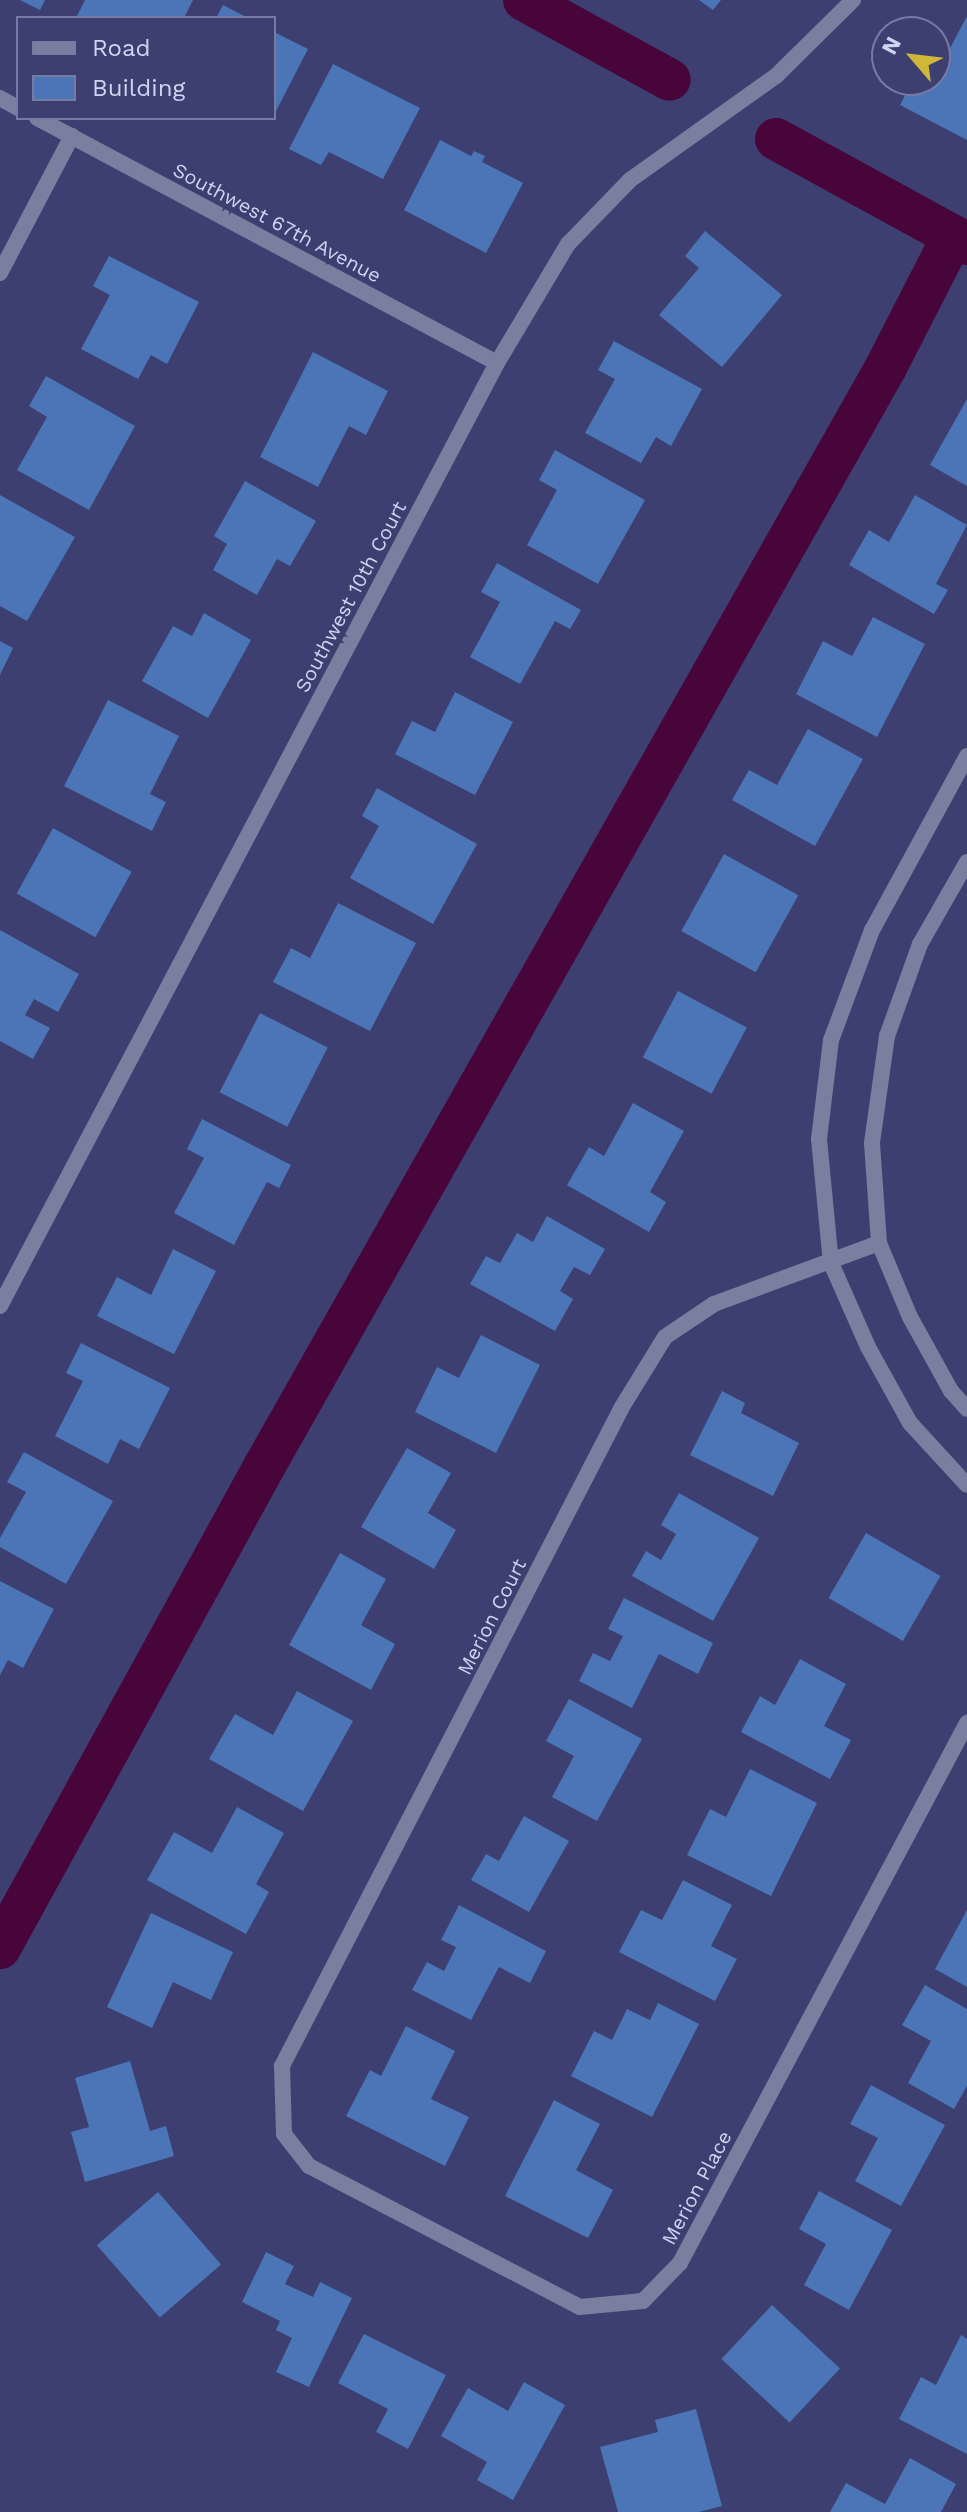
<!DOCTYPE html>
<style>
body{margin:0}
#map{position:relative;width:967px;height:2512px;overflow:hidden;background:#3c3f70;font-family:"Work Sans",sans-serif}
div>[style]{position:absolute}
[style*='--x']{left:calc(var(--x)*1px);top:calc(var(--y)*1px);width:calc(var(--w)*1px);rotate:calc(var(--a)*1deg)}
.canal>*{height:42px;margin:-21px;padding:0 21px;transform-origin:21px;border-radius:21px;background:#470539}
.building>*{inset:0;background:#4b75b6;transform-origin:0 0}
.minor>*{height:16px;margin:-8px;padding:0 8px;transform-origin:8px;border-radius:8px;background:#7a7e9f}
.tertiary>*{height:16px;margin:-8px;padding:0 8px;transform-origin:8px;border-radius:8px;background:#7a7e9f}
span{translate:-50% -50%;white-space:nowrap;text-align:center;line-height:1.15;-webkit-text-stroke:7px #3c3f70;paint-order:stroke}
.street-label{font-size:20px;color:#cfd4f1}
.legend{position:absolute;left:16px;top:16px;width:260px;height:104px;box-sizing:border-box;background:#3c3f70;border:2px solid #777ba4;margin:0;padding:10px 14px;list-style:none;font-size:24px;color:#cfd4f1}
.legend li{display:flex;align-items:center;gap:16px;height:40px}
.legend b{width:40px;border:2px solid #777ba4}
.north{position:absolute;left:871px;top:16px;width:80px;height:80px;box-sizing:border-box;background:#3c3f70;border:2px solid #777ba4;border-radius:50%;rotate:298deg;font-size:22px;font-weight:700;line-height:32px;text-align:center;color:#cfd4f1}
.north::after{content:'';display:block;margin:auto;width:28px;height:36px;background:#cfb837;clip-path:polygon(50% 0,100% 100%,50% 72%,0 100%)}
</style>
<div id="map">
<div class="canal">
<div style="--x:524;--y:0;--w:166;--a:28.7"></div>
<div style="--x:776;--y:139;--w:202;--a:28.7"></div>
<div style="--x:0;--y:1948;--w:549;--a:-61.24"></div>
<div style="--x:264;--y:1467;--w:1264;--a:-60.51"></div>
<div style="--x:886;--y:367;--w:147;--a:-62.9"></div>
<div style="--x:953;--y:236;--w:16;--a:30"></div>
</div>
<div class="building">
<div style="clip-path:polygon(20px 0,45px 0,40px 10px)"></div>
<div style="clip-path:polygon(85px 0,193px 0,184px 18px,76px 18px)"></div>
<div style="clip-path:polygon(699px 0,721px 0,713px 10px)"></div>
<div style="clip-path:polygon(223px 5px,248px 18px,216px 18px)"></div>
<div style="clip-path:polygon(967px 16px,967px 140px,900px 105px,913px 80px,935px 80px,935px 70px,938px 71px)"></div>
<div style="clip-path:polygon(274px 32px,308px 49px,274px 115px)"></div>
<div style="clip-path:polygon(333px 64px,420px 108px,383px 179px,329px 152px,321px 165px,289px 149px)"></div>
<div style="clip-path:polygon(440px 140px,471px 156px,474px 151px,485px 156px,482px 162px,523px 183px,486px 253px,404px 210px)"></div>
<div style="clip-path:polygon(705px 231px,782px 295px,722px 367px,659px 315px,699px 268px,685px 256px)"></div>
<div style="clip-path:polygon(109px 256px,199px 302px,167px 364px,151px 355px,138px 379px,81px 349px,110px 295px,93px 286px)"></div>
<div style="clip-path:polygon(614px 341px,702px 389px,671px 446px,656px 437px,641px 463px,585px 433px,615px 379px,598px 370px)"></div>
<div style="clip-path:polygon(313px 352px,388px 391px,366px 435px,349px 426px,318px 487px,260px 457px)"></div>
<div style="clip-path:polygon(46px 376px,135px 426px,89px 510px,17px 470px,47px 417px,29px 406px)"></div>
<div style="clip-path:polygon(967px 399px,967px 486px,930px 465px)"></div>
<div style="clip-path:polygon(555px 450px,645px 500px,598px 584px,527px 545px,557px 490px,539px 480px)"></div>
<div style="clip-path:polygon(245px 481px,316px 521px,290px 566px,277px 559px,257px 595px,213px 570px,227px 544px,214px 536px)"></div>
<div style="clip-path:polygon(0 495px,75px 537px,27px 621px,0 606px)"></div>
<div style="clip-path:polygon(915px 495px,967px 525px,936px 584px,948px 590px,934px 614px,849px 565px,869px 530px,889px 542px)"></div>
<div style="clip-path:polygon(497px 563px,581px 610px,570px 629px,555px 621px,520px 684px,470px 657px,500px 602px,481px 592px)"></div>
<div style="clip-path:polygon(204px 613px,251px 640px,208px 718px,142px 681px,173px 626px,192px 636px)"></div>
<div style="clip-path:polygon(873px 617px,925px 644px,877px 737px,796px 694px,823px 641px,852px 656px)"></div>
<div style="clip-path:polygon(0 641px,13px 648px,0 675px)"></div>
<div style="clip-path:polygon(455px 692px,513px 722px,475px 795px,395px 754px,412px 721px,435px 732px)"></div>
<div style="clip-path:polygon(108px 700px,179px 736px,150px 794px,166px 802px,152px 831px,64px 786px)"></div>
<div style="clip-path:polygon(808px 729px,863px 759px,815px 846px,732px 800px,749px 770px,777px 785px)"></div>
<div style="clip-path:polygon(377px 788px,477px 844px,433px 924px,350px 878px,379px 826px,362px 816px)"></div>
<div style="left:53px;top:828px;width:90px;height:75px;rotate:29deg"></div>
<div style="left:724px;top:854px;width:85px;height:88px;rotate:29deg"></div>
<div style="clip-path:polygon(338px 903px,416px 943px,370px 1031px,273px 982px,291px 948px,310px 958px)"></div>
<div style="clip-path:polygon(0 930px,79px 974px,58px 1012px,34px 999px,25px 1015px,50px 1028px,33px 1059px,0 1041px)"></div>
<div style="left:678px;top:991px;width:78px;height:75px;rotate:28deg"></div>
<div style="left:260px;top:1013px;width:76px;height:89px;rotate:27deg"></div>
<div style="clip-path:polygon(633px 1103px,684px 1131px,650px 1192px,666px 1202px,649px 1232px,567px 1185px,589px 1147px,604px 1156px)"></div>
<div style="clip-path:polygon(202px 1119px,291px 1165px,279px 1188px,267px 1182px,234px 1245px,174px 1213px,204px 1158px,187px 1149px)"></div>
<div style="clip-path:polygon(547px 1216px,605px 1249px,590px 1275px,574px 1267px,560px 1291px,573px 1299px,555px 1331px,470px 1284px,486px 1256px,500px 1263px,517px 1233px,533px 1242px)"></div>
<div style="clip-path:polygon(173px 1249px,216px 1271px,174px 1354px,97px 1316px,117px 1277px,151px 1295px)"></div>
<div style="clip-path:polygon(481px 1335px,540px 1365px,496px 1453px,415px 1412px,437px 1367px,459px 1378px)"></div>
<div style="clip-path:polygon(81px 1343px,170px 1388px,139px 1449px,120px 1439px,108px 1464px,55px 1436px,83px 1381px,66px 1373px)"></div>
<div style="clip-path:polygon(722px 1391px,745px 1403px,741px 1413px,799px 1443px,773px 1496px,690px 1455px)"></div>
<div style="clip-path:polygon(407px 1448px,451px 1473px,428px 1513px,456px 1530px,434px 1569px,361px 1527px)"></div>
<div style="clip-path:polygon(24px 1452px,113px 1501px,66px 1584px,0 1547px,0 1538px,26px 1492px,7px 1482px)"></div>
<div style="clip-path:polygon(679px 1493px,759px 1538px,713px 1621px,632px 1576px,646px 1551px,661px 1560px,676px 1534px,661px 1525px)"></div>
<div style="left:866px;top:1533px;width:86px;height:75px;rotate:30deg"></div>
<div style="clip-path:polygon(340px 1553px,386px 1579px,361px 1625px,395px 1644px,371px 1690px,289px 1645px)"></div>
<div style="clip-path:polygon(0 1581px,54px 1609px,23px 1668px,8px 1660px,0 1675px)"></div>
<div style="clip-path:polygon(624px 1598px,713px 1643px,698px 1674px,659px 1654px,632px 1708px,579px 1681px,593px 1653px,610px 1661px,623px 1636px,608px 1629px)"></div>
<div style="clip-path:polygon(800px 1659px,846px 1684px,824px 1726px,851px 1740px,830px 1779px,741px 1732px,760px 1696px,775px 1705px)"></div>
<div style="clip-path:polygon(297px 1691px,353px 1721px,303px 1811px,209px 1759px,235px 1714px,273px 1735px)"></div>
<div style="clip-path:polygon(569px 1699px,642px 1739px,597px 1821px,552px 1797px,574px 1756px,546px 1741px)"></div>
<div style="clip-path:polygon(750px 1769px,817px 1803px,771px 1896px,687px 1855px,710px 1809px,726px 1817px)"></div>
<div style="clip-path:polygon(237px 1807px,284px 1833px,256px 1884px,269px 1892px,246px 1934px,147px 1880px,174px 1832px,212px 1853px)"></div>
<div style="clip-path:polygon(524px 1816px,569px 1841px,529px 1912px,471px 1880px,486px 1854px,499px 1861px)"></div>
<div style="clip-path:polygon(683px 1880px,732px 1905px,711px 1946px,737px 1959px,715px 2001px,619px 1952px,641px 1910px,662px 1920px)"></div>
<div style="clip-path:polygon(459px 1905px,546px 1951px,530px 1983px,499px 1967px,471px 2020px,412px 1990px,427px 1962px,444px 1971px,456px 1947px,441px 1940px)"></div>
<div style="clip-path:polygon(967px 1910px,967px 1987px,935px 1969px)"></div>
<div style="clip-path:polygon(151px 1913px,233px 1952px,211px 2000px,173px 1982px,152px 2028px,107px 2007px)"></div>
<div style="clip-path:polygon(925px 1985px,967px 2009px,967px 2086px,954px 2109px,908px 2083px,931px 2041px,902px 2025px)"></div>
<div style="clip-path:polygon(658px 2003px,699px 2024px,652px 2117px,571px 2076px,594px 2031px,612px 2040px,627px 2009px,650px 2020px)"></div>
<div style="clip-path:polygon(406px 2026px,455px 2051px,431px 2099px,469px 2117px,445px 2166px,346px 2116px,370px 2070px,381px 2076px)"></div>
<div style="clip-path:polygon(130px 2061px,150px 2131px,166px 2126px,174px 2156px,85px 2182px,71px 2132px,89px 2127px,75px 2078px)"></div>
<div style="clip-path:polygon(871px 2085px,945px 2125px,901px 2206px,855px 2181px,878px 2138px,850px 2124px)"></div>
<div style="clip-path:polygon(554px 2100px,600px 2124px,576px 2170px,613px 2190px,588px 2238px,505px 2196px)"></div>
<div style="clip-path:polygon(819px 2191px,892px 2230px,849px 2310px,804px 2285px,826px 2244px,799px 2229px)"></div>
<div style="left:158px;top:2192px;width:96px;height:81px;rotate:49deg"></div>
<div style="clip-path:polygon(266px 2252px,294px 2266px,285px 2284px,313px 2297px,320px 2282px,352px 2298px,309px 2387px,276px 2372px,292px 2338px,276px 2330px,280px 2321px,242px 2302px)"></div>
<div style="left:772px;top:2305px;width:93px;height:74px;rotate:43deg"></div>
<div style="clip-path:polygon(364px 2334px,446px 2375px,408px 2449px,376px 2432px,388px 2409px,338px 2383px)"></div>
<div style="clip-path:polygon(961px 2335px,967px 2339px,967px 2454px,899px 2419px,921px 2377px,936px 2385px)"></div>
<div style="clip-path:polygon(524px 2382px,565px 2405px,513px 2500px,477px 2480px,487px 2462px,441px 2436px,468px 2388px,508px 2411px)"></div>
<div style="clip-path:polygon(696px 2409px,722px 2506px,699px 2512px,618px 2512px,600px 2447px,658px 2432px,655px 2420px)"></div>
<div style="clip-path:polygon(910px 2458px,956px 2484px,941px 2512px,830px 2512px,846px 2483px,885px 2504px)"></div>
</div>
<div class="minor">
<div style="--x:0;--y:98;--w:21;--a:29"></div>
<div style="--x:37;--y:118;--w:521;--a:28.04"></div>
<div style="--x:0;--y:273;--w:155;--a:-62.3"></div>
<div style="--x:879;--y:1243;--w:176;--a:159.7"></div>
<div style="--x:714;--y:1304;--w:59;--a:146"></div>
<div style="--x:665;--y:1337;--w:82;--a:121.6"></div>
<div style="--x:622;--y:1407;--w:742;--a:117.29"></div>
<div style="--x:282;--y:2066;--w:68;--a:88.3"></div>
<div style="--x:284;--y:2134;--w:41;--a:52"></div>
<div style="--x:309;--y:2166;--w:305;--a:27.5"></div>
<div style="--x:580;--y:2307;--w:63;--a:-5.4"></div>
<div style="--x:643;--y:2301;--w:53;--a:-45.8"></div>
<div style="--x:680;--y:2263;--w:612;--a:-62.01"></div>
<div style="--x:0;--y:1306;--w:1066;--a:-62.21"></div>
<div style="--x:497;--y:363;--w:139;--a:-59.2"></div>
<div style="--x:568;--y:244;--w:89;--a:-45.9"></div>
<div style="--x:630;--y:180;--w:181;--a:-35.5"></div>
<div style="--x:777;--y:75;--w:107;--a:-44.6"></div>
</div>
<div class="tertiary">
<div style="--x:967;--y:756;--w:198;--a:118.6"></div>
<div style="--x:872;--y:930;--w:117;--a:110.4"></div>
<div style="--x:831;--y:1040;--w:100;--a:96.9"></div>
<div style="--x:819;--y:1139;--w:125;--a:84.5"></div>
<div style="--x:831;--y:1263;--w:92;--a:66.2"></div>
<div style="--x:868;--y:1347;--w:87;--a:61.1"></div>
<div style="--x:910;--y:1423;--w:84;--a:47.4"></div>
<div style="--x:967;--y:862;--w:95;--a:119.8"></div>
<div style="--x:920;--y:944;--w:98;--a:109.7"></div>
<div style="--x:887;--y:1036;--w:108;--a:98"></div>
<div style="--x:872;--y:1143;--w:100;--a:86"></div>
<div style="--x:879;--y:1243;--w:80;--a:67.3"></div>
<div style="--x:910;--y:1317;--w:85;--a:61"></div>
<div style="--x:951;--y:1391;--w:24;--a:48"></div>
</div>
<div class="street-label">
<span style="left:277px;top:223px;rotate:28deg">Southwest 67th Avenue</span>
<span style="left:351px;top:597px;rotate:-62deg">Southwest 10th Court</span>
<span style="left:492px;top:1617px;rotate:-63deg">Merion Court</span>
<span style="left:697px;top:2188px;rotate:-62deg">Merion Place</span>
</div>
<ul class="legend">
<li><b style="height:10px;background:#7a7e9f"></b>Road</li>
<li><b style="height:22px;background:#4b75b6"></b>Building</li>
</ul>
<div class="north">N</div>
</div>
